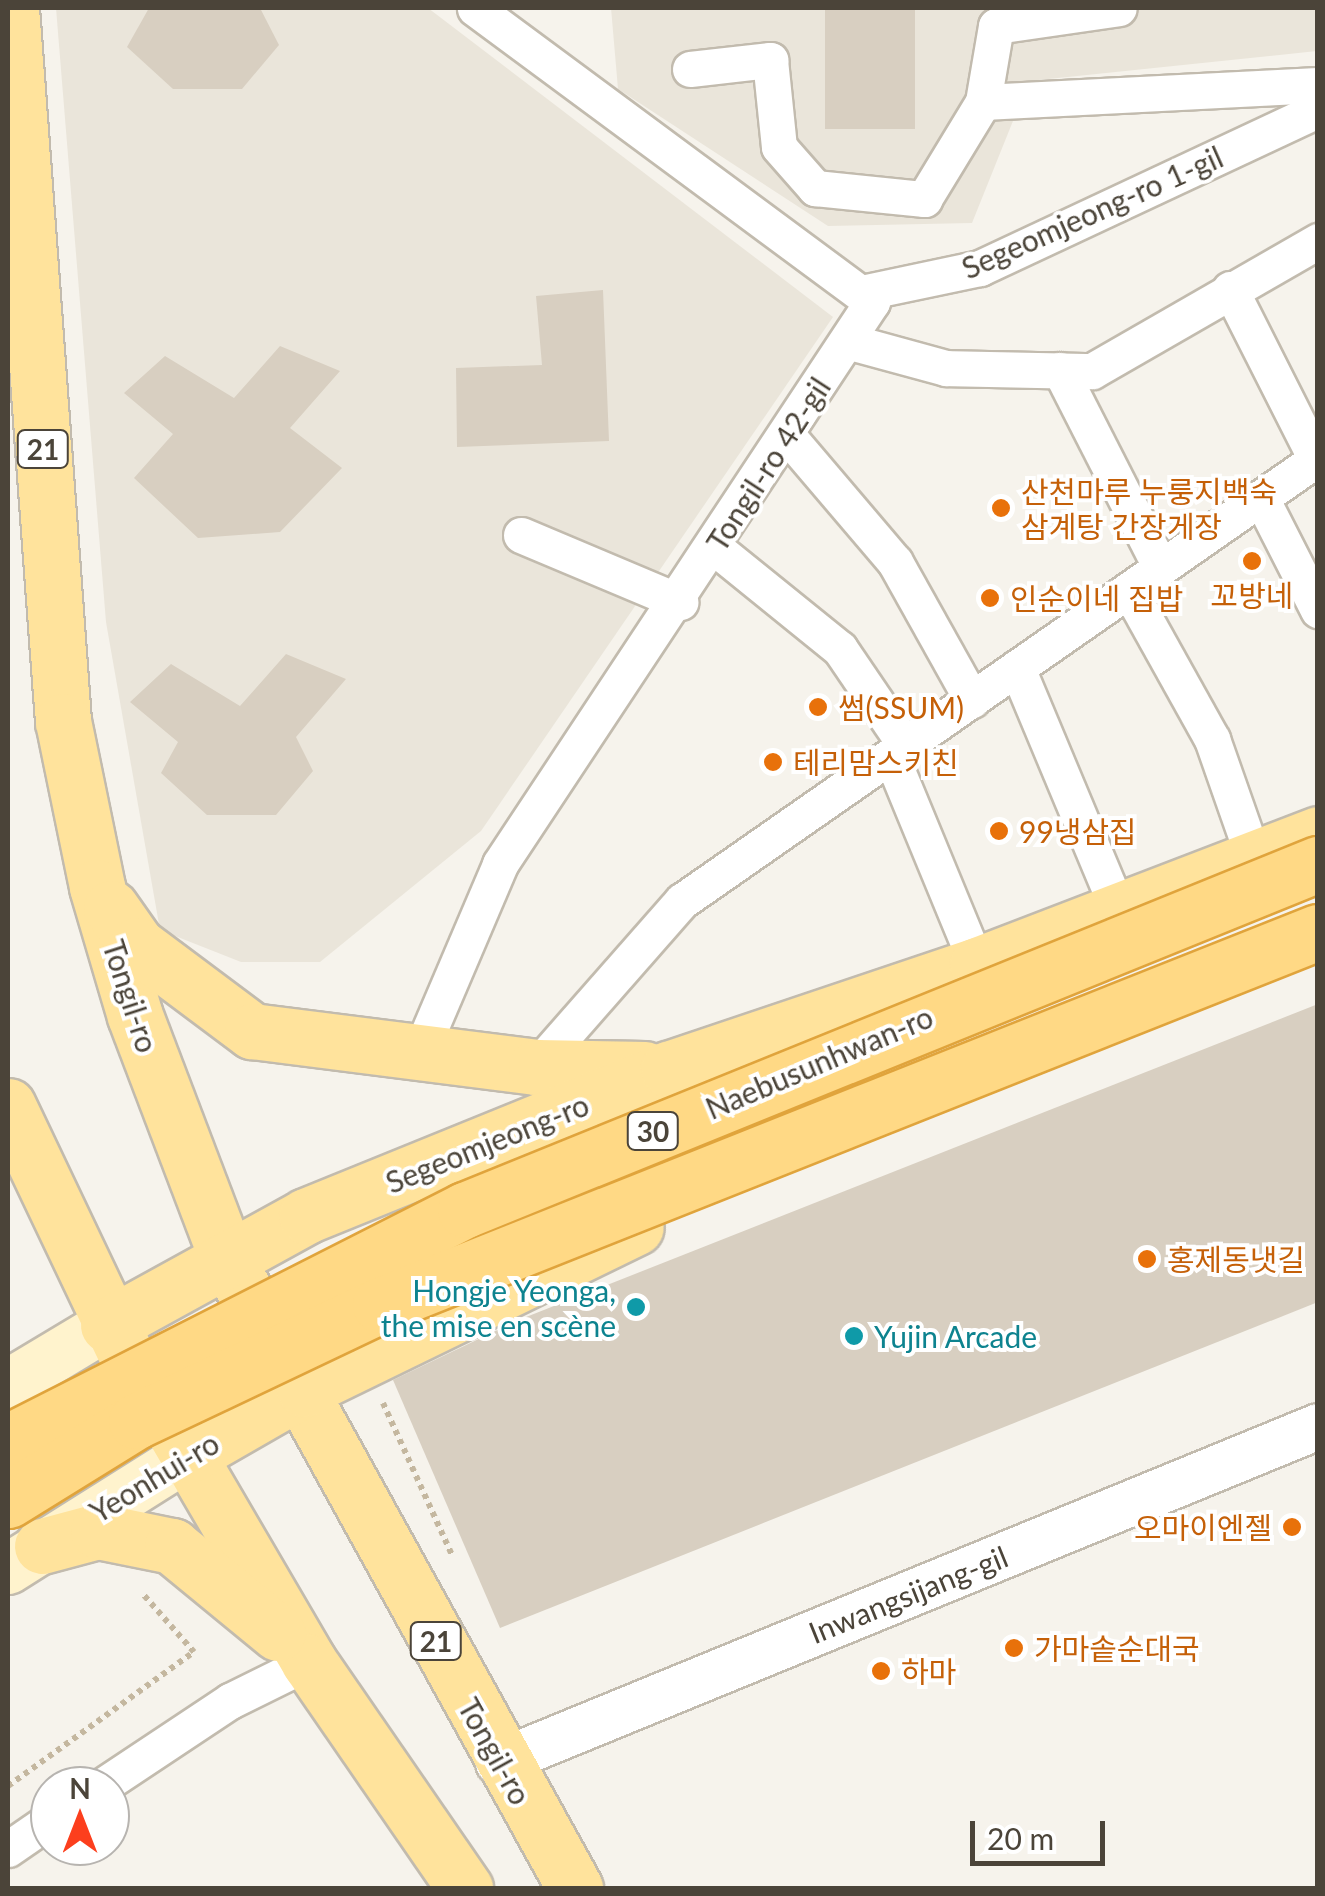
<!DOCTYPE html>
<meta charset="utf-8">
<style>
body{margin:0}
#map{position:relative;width:1325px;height:1896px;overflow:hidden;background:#f6f3ec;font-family:Lato,"Noto Sans KR",sans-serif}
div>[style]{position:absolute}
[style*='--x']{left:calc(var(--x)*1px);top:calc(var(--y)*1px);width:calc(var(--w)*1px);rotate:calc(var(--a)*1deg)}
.residential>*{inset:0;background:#eae5da}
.building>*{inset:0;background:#d8cfc1;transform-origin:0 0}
.path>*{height:6px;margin-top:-3px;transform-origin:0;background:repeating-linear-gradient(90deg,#c4b79f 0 5px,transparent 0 10px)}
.roads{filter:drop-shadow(2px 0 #c2bbae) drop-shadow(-2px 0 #c2bbae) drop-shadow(0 2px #c2bbae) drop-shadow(0 -2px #c2bbae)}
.minor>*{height:35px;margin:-17.5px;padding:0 17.5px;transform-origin:17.5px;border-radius:17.5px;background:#fff}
.tertiary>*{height:45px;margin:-22.5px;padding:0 22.5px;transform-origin:22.5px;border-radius:22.5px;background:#fff}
.secondary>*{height:50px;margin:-25px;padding:0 25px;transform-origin:25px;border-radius:25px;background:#fff3cd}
.primary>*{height:55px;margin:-27.5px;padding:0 27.5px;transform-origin:27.5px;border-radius:27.5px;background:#ffe39c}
.bridges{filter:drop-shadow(2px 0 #e0a43c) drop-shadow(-2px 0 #e0a43c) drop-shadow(0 2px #e0a43c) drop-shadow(0 -2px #e0a43c)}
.trunk-bridge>*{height:55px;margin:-27.5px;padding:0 27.5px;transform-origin:27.5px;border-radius:27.5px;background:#ffd985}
.dots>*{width:28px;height:28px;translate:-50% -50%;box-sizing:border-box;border:5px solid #fff;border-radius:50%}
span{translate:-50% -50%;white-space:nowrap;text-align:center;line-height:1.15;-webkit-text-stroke:8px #fff;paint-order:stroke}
.shield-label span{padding:2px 8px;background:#fff;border:2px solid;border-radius:8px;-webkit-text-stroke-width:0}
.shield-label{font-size:28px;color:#4b4439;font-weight:700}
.street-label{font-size:30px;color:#4b4439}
.food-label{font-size:30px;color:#c56008}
.left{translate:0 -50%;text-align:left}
.right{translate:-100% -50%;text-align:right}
.culture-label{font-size:30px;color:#0d838f}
.frame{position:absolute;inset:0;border:10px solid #4b4439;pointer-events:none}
.north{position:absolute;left:30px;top:1766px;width:100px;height:100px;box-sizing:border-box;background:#fff;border:2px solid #b7b4b0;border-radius:50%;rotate:0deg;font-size:28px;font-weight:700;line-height:40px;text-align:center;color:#4b4439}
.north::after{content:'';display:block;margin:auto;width:35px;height:45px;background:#fc3f1d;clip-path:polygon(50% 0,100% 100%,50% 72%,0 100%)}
.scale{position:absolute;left:970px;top:1821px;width:135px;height:45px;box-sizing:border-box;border:5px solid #4b4439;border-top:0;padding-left:12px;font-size:30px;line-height:35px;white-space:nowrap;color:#4b4439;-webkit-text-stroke:8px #fff;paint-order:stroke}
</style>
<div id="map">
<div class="residential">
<div style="clip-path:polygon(56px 8px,428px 8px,833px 317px,481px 831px,320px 962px,241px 962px,160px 930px,106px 622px)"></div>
<div style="clip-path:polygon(611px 8px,1317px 8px,1317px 51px,1029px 81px,972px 223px,828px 226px,618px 89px)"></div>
</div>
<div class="building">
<div style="clip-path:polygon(149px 8px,260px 8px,279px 45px,242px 89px,173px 89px,127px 47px)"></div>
<div style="left:825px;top:8px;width:90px;height:121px"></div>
<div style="clip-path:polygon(603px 290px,609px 441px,457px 447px,456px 368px,542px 365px,536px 296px)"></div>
<div style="clip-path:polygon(280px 346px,340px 371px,290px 428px,342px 468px,280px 532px,198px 538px,134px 478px,173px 434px,124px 393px,165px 356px,234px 398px)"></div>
<div style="clip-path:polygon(286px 654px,346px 679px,296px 737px,313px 771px,276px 815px,207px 815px,161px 773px,178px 742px,130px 702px,171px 664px,240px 706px)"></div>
<div style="clip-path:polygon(1318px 1004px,1318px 1302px,500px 1628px,393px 1380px,516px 1321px)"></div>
</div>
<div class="path">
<div style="--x:383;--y:1403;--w:167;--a:65.6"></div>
<div style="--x:8;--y:1786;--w:229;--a:-35.8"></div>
<div style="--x:194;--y:1652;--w:79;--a:-131.4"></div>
</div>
<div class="roads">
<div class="minor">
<div style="--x:690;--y:69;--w:81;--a:-6.4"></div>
<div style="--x:770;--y:60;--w:87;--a:84.1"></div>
<div style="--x:779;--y:147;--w:55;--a:48.7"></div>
<div style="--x:815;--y:188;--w:110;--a:5.8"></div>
<div style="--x:924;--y:199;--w:114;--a:-58.7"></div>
<div style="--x:983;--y:102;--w:77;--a:-80.3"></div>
<div style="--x:996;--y:26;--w:124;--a:-8.3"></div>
<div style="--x:983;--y:102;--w:335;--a:-2.9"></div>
<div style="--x:1230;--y:289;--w:191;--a:63.2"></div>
<div style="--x:861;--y:293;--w:122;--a:-11.9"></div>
<div style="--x:980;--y:268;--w:373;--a:-25.1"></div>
<div style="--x:847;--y:341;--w:103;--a:15.3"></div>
<div style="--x:946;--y:368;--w:146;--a:1.2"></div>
<div style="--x:1092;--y:371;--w:261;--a:-29.9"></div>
<div style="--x:1060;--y:370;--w:222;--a:63"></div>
<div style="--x:786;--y:434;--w:168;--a:49.6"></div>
<div style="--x:895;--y:562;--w:158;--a:60.8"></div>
<div style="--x:1261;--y:498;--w:126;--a:63"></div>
<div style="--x:521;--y:535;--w:173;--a:22.8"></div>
<div style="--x:714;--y:547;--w:162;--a:39"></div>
<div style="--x:840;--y:649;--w:117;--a:55.8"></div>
<div style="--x:1129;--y:590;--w:171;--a:60.9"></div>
<div style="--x:1212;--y:739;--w:127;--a:70.7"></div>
<div style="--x:1017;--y:668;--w:261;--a:67.3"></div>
<div style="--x:891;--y:756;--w:226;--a:67.6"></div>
<div style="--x:420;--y:1052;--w:204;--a:-66.9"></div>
<div style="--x:500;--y:864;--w:674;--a:-56.5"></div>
<div style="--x:872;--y:302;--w:494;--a:-143.5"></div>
<div style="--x:536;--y:1067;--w:221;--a:-48.7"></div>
<div style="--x:682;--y:901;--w:775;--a:-34.86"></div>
<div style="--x:102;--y:1786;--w:154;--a:-33.6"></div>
<div style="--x:230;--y:1701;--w:88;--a:-26.3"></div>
<div style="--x:8;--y:1849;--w:51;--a:-34.6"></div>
</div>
<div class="tertiary">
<div style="--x:498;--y:1762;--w:886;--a:-22.28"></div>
</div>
<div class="secondary">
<div style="--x:8;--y:1385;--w:117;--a:-31"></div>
<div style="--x:8;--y:1569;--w:214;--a:-32.2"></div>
</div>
<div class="primary">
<div style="--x:11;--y:8;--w:715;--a:85.83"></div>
<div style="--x:63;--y:721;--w:169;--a:78.4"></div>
<div style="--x:97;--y:887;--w:134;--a:73.6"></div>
<div style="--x:135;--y:1016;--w:262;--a:69.2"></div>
<div style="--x:228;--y:1261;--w:717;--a:61.04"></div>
<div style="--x:111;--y:908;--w:45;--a:54.9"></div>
<div style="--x:137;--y:945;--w:144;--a:36.8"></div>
<div style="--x:252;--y:1031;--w:286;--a:7.2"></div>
<div style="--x:536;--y:1067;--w:109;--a:1.1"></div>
<div style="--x:8;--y:1106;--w:276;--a:64.6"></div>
<div style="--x:108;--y:1325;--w:226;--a:-28.8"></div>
<div style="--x:306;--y:1216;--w:391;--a:-22.1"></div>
<div style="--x:668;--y:1069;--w:326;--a:-18.6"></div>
<div style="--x:977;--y:965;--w:365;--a:-21"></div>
<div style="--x:170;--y:1424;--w:276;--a:59.7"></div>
<div style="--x:309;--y:1662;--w:275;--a:55.4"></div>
<div style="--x:189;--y:1455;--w:133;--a:-29.9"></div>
<div style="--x:304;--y:1389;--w:369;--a:-26"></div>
<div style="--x:42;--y:1546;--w:58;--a:-15"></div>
<div style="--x:98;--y:1531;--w:76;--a:11.5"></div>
<div style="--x:172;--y:1546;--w:137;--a:39.4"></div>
</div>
</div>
<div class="bridges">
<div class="trunk-bridge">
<div style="--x:8;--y:1442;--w:513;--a:-26.92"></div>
<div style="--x:465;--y:1210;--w:921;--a:-22.08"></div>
<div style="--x:8;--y:1500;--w:150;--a:-31.7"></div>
<div style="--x:136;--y:1421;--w:270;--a:-25.4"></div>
<div style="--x:380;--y:1305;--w:1009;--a:-21.69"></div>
</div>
</div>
<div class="dots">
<div style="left:1001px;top:508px;background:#e8710a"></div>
<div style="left:1252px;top:561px;background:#e8710a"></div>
<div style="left:990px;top:598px;background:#e8710a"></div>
<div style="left:818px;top:707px;background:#e8710a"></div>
<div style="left:773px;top:762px;background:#e8710a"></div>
<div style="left:999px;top:831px;background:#e8710a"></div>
<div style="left:1147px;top:1259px;background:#e8710a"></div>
<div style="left:636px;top:1307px;background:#0f9aa8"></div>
<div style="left:854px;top:1336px;background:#0f9aa8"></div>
<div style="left:1292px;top:1527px;background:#e8710a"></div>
<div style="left:1014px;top:1648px;background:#e8710a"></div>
<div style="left:881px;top:1671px;background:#e8710a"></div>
</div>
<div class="shield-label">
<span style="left:43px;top:449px">21</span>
<span style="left:653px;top:1131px">30</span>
<span style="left:436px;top:1641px">21</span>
</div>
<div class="street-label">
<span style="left:1092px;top:212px;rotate:-24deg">Segeomjeong-ro 1-gil</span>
<span style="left:768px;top:464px;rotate:-57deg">Tongil-ro 42-gil</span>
<span style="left:131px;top:996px;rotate:72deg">Tongil-ro</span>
<span style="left:819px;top:1062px;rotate:-23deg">Naebusunhwan-ro</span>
<span style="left:487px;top:1143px;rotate:-22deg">Segeomjeong-ro</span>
<span style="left:154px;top:1477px;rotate:-31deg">Yeonhui-ro</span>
<span style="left:908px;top:1594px;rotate:-22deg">Inwangsijang-gil</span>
<span style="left:495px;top:1751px;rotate:61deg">Tongil-ro</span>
</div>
<div class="food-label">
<span class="left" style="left:1021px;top:508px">산천마루 누룽지백숙<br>삼계탕 간장게장</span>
<span style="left:1252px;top:595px">꼬방네</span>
<span class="left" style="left:1010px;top:598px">인순이네 집밥</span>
<span class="left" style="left:838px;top:707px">썸(SSUM)</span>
<span class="left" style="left:793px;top:762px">테리맘스키친</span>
<span class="left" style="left:1019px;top:831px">99냉삼집</span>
<span class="left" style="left:1167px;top:1259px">홍제동냇길</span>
<span class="right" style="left:1272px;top:1527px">오마이엔젤</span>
<span class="left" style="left:1034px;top:1648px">가마솥순대국</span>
<span class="left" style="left:901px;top:1671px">하마</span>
</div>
<div class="culture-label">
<span class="right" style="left:616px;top:1307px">Hongje Yeonga,<br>the mise en scène</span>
<span class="left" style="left:874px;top:1336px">Yujin Arcade</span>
</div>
<div class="frame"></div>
<div class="north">N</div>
<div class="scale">20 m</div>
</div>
